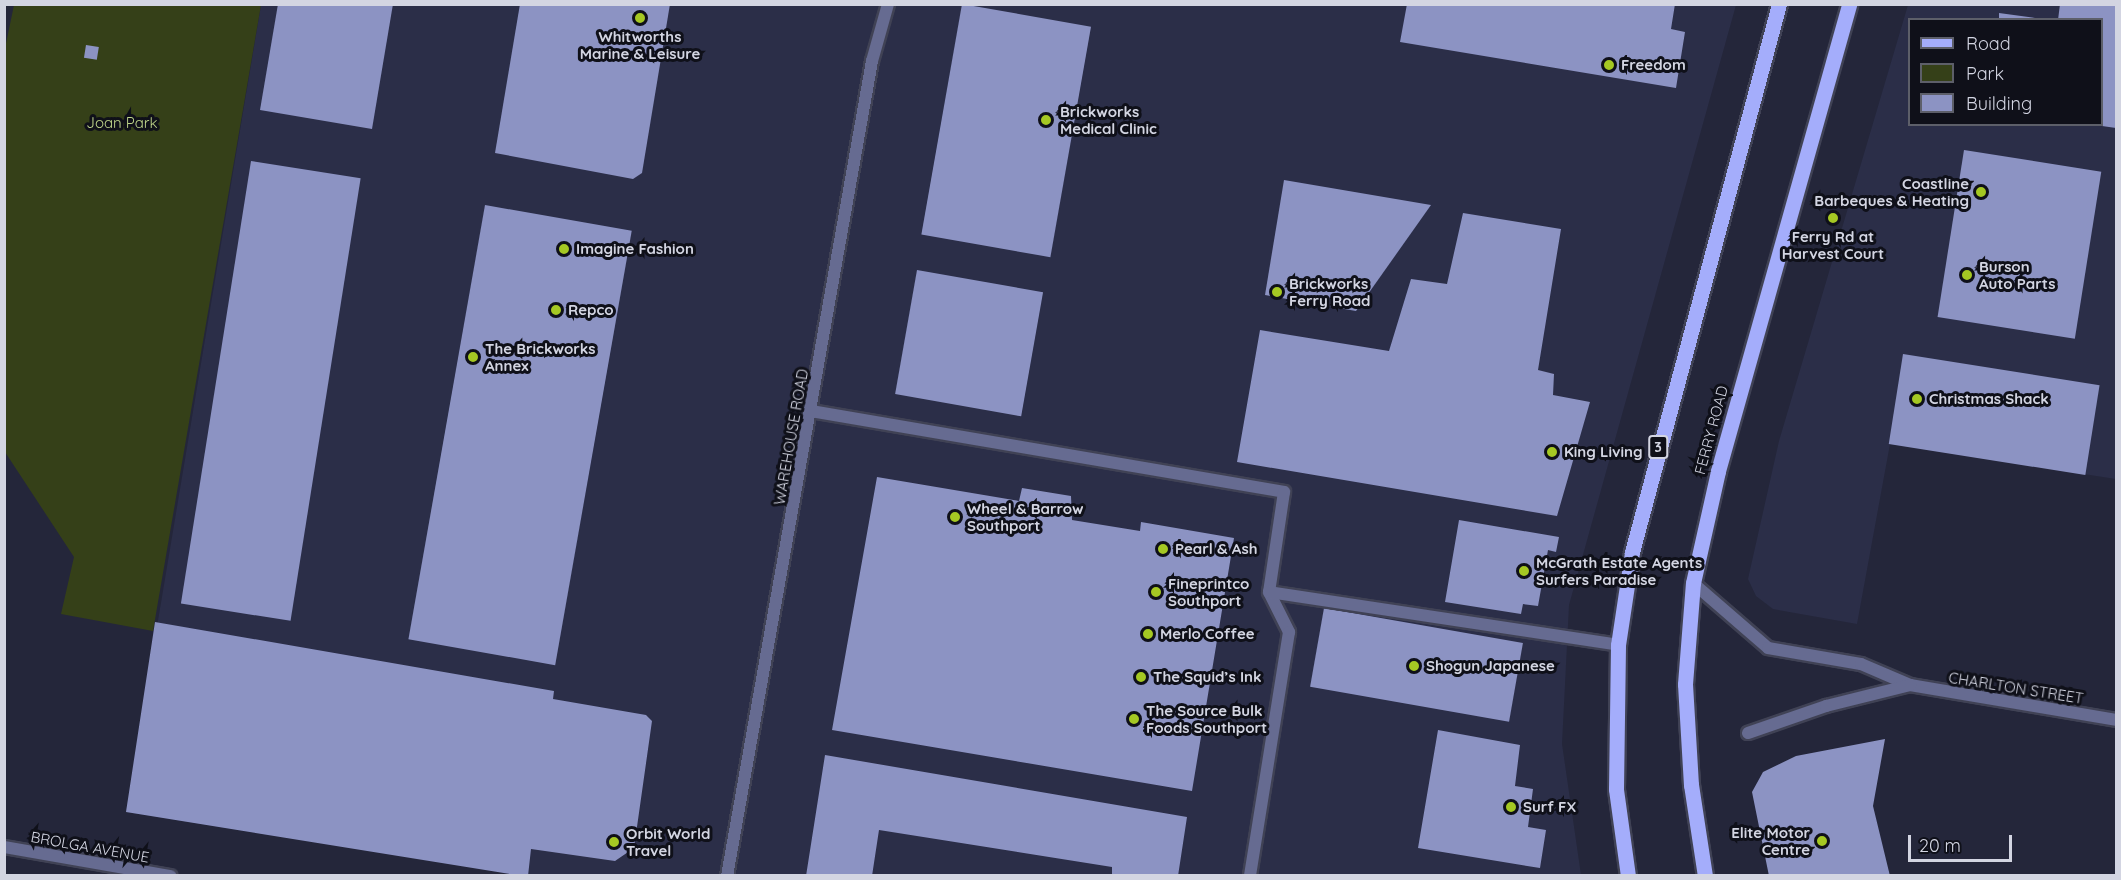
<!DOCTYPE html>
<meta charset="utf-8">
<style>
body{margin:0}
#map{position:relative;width:2121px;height:880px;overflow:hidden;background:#24263a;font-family:Quicksand,sans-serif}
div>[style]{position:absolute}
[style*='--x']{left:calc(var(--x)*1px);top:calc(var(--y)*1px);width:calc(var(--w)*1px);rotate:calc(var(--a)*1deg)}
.built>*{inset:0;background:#2b2e48}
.green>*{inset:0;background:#354018}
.building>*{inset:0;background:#8c93c3;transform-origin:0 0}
.roads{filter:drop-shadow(2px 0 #404255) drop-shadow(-2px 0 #404255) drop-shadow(0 2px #404255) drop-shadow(0 -2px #404255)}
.service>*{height:12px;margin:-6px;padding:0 6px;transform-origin:6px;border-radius:6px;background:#666b91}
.minor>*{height:12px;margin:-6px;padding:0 6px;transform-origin:6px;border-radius:6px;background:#666b91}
.primary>*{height:15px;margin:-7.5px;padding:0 7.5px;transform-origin:7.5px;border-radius:7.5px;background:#a4adfb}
.dots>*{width:16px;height:16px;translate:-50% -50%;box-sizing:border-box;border:3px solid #0f1019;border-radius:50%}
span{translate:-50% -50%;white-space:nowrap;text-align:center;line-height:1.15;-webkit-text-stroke:6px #0f1019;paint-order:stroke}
.shield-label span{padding:2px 4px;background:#0f1019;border:2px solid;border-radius:4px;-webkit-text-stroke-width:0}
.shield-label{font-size:14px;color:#d3d5e2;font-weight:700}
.poi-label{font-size:15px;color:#d3d5e2;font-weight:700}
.left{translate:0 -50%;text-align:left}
.right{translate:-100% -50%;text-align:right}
.park-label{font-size:15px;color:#c1d78b}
.street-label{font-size:15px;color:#d3d5e2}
.frame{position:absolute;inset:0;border:6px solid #d3d5e2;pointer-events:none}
.legend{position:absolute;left:1908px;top:18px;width:195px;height:108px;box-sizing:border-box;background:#0f1019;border:2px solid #5d5f69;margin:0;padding:8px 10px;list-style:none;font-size:18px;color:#d3d5e2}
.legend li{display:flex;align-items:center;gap:12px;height:30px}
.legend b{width:30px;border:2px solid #5d5f69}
.scale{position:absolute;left:1908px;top:835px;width:104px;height:27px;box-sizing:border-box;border:3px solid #d3d5e2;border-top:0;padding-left:8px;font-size:18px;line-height:21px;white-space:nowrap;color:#d3d5e2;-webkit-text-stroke:4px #0f1019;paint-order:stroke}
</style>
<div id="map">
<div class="built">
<div style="clip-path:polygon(261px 5px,1736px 5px,1569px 605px,1562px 744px,1581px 875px,522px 875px,126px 812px)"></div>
<div style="clip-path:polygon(evenodd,1908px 5px,2116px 5px,2116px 479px,1890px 444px,1857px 624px,1773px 609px,1756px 596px,1748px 579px,1779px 441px,1908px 5px,1910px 20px,2102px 20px,2102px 124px,1910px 124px,1910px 20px)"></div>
</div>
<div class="green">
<div style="clip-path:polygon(14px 5px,261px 5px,153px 631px,61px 614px,74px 557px,5px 452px,4px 53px)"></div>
</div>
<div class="building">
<div style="clip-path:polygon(278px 4px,393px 4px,372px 129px,260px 110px)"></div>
<div style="clip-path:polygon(520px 4px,670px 4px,642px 173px,633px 179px,495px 153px)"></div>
<div style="left:962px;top:4px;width:131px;height:234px;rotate:10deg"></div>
<div style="clip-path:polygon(1407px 4px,1675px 4px,1671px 29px,1685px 32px,1676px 88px,1400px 42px)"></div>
<div style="clip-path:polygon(2060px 4px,2116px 4px,2116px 128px,2102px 126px,2102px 20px,2058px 20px)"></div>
<div style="clip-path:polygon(1999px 13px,2035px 18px,2035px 20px,1999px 20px)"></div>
<div style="left:86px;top:45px;width:13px;height:13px;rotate:9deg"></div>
<div style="left:1964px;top:150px;width:139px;height:169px;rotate:9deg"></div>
<div style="left:251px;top:161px;width:111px;height:448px;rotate:9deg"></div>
<div style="clip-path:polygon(1284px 180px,1431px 205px,1356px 311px,1265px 295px)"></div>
<div style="left:485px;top:205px;width:149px;height:441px;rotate:10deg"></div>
<div style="clip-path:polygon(1463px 213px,1561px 229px,1538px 370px,1554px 374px,1553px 395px,1590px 402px,1557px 516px,1237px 462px,1260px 330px,1389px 351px,1411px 279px,1447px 284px)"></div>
<div style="left:917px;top:270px;width:128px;height:126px;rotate:10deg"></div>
<div style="left:1903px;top:354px;width:199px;height:91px;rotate:9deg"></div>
<div style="clip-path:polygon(877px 477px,1019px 501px,1022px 488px,1071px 496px,1072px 520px,1140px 531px,1141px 522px,1234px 538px,1192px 791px,832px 730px)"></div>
<div style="clip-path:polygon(1459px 520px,1559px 537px,1556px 552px,1548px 550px,1538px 606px,1523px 604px,1521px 614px,1445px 602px)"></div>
<div style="left:1324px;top:608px;width:202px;height:80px;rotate:10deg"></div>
<div style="clip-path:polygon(155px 622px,554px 691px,553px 699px,646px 715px,652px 721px,634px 848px,615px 861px,531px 849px,528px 876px,522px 876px,126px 812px)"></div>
<div style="clip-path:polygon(1438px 730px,1520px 745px,1515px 786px,1533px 789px,1528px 827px,1546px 830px,1540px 868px,1418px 848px)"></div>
<div style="clip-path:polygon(1885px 739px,1873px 806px,1890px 876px,1769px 876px,1752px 792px,1763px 772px,1796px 756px)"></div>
<div style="clip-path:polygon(825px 755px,1187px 817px,1178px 876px,1112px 876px,1112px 867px,879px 830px,872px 876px,806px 876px)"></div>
</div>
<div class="roads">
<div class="service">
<div style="--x:811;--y:411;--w:480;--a:9.7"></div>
<div style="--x:1284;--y:492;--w:101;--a:98.5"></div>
<div style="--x:1269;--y:592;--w:45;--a:63.4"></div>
<div style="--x:1289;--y:632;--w:247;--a:99.1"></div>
<div style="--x:1269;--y:592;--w:353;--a:8.6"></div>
</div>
<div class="minor">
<div style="--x:1693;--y:583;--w:99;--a:40.9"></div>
<div style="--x:1768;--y:648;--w:94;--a:9.8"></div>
<div style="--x:1861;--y:664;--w:53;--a:23.2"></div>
<div style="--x:1910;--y:685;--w:209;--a:9.6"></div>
<div style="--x:1748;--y:733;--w:83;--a:-19.1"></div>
<div style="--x:1826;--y:706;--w:87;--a:-14"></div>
<div style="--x:4;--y:847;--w:169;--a:9.9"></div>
<div style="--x:727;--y:876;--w:828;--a:-79.91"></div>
<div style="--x:872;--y:61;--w:59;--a:-74.3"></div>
</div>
<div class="primary">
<div style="--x:1628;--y:876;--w:88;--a:-97.9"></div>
<div style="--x:1616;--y:789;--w:144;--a:-89.2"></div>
<div style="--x:1618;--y:645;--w:94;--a:-81.4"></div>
<div style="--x:1632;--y:552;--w:567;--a:-74.98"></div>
<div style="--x:1705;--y:876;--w:92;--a:-98.7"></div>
<div style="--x:1691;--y:785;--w:101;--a:-93.4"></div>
<div style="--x:1685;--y:684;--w:101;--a:-85.5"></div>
<div style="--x:1693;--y:583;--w:115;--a:-77.4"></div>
<div style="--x:1718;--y:471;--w:485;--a:-74.3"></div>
</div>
</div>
<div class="dots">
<div style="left:640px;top:18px;background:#a5c823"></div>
<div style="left:1609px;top:65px;background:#a5c823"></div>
<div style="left:1046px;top:120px;background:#a5c823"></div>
<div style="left:1981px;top:192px;background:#a5c823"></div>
<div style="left:1833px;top:218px;background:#a5c823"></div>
<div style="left:564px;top:249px;background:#a5c823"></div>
<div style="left:1967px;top:275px;background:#a5c823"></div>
<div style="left:1277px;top:292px;background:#a5c823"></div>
<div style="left:556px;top:310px;background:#a5c823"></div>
<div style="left:473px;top:357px;background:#a5c823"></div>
<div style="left:1917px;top:399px;background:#a5c823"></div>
<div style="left:1552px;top:452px;background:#a5c823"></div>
<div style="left:955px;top:517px;background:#a5c823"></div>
<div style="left:1163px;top:549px;background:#a5c823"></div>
<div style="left:1524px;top:571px;background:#a5c823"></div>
<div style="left:1156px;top:592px;background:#a5c823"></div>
<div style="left:1148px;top:634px;background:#a5c823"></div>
<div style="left:1414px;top:666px;background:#a5c823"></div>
<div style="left:1141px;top:677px;background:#a5c823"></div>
<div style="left:1134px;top:719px;background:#a5c823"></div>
<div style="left:1511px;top:807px;background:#a5c823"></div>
<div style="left:1822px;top:841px;background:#a5c823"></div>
<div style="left:614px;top:842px;background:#a5c823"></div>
</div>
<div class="shield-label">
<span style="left:1658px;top:447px">3</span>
</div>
<div class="poi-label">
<span style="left:640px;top:45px">Whitworths<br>Marine &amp; Leisure</span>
<span class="left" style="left:1621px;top:65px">Freedom</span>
<span class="left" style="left:1060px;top:120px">Brickworks<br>Medical Clinic</span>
<span class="right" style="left:1969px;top:192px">Coastline<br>Barbeques &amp; Heating</span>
<span style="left:1833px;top:245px">Ferry Rd at<br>Harvest Court</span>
<span class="left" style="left:576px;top:249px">Imagine Fashion</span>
<span class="left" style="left:1979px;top:275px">Burson<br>Auto Parts</span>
<span class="left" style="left:1289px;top:292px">Brickworks<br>Ferry Road</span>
<span class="left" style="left:568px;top:310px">Repco</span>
<span class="left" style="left:485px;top:357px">The Brickworks<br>Annex</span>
<span class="left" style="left:1929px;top:399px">Christmas Shack</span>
<span class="left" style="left:1564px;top:452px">King Living</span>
<span class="left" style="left:967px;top:517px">Wheel &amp; Barrow<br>Southport</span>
<span class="left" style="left:1175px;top:549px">Pearl &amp; Ash</span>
<span class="left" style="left:1536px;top:571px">McGrath Estate Agents<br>Surfers Paradise</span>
<span class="left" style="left:1168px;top:592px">Fineprintco<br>Southport</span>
<span class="left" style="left:1160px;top:634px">Merlo Coffee</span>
<span class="left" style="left:1426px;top:666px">Shogun Japanese</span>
<span class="left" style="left:1153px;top:677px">The Squid’s Ink</span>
<span class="left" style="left:1146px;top:719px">The Source Bulk<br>Foods Southport</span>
<span class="left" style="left:1523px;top:807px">Surf FX</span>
<span class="right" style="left:1810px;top:841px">Elite Motor<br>Centre</span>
<span class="left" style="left:626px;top:842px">Orbit World<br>Travel</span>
</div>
<div class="park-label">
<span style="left:122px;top:123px">Joan Park</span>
</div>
<div class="street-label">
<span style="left:1711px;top:430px;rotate:-75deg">FERRY ROAD</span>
<span style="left:791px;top:437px;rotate:-80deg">WAREHOUSE ROAD</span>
<span style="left:2016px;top:688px;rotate:9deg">CHARLTON STREET</span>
<span style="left:90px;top:847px;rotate:10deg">BROLGA AVENUE</span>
</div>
<div class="frame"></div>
<ul class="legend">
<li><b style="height:8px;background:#a4adfb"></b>Road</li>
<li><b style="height:16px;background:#354018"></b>Park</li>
<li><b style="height:16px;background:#8c93c3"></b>Building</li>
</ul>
<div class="scale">20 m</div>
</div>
